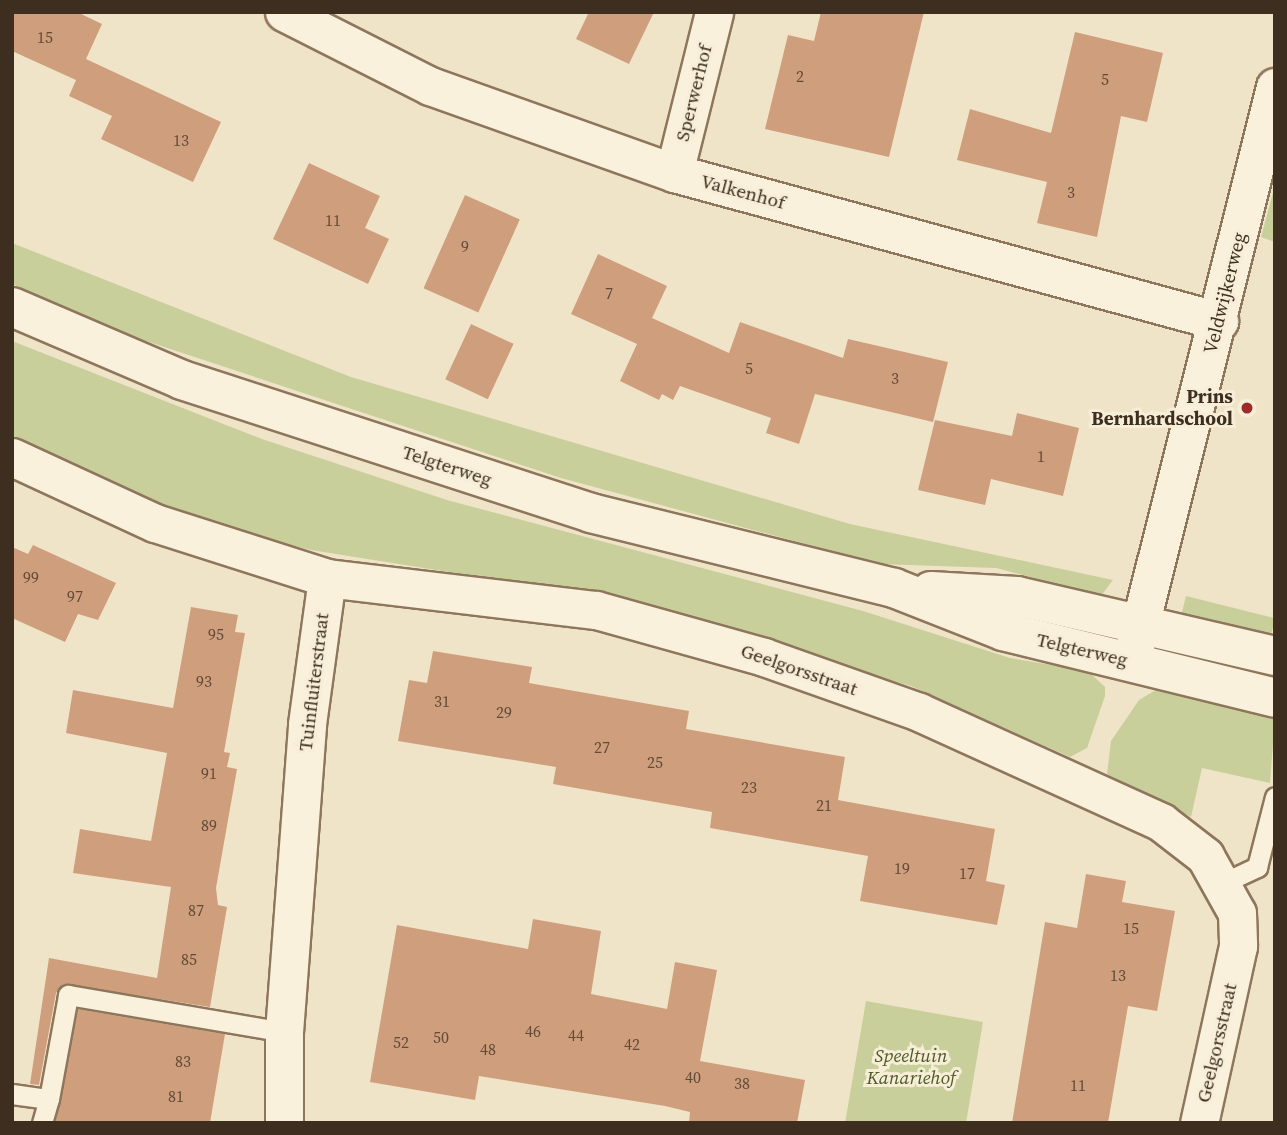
<!DOCTYPE html>
<style>
body{margin:0}
#map{position:relative;width:1287px;height:1135px;overflow:hidden;background:#f0e4c8;font-family:"Source Serif 4",serif}
div>[style]{position:absolute}
[style*='--x']{left:calc(var(--x)*1px);top:calc(var(--y)*1px);width:calc(var(--w)*1px);rotate:calc(var(--a)*1deg)}
.green>*{inset:0;background:#c9cf9b;transform-origin:0 0}
.building>*{inset:0;background:#cf9f7d;transform-origin:0 0}
.roads{filter:drop-shadow(2px 0 #8d765c) drop-shadow(-2px 0 #8d765c) drop-shadow(0 2px #8d765c) drop-shadow(0 -2px #8d765c)}
.service>*{height:19px;margin:-9.5px;padding:0 9.5px;transform-origin:9.5px;border-radius:9.5px;background:#faf1dc}
.minor>*{height:37px;margin:-18.5px;padding:0 18.5px;transform-origin:18.5px;border-radius:18.5px;background:#faf1dc}
.tertiary>*{height:38px;margin:-19px;padding:0 19px;transform-origin:19px;border-radius:19px;background:#faf1dc}
.dots>*{width:19px;height:19px;translate:-50% -50%;box-sizing:border-box;border:4px solid #f7eed8;border-radius:50%}
span{translate:-50% -50%;white-space:nowrap;text-align:center;line-height:1.15;-webkit-text-stroke:6px #f7eed8;paint-order:stroke}
.number-label{font-size:16px;color:#624a37}
.number-label span{-webkit-text-stroke-width:0}
.street-label{font-size:19px;color:#3d2e20}
.poi-label{font-size:19px;color:#3d2e20;font-weight:700}
.right{translate:-100% -50%;text-align:right}
.park-label{font-size:19px;color:#4d5a26;font-style:italic}
.frame{position:absolute;inset:0;border:14px solid #3d2e20;pointer-events:none}
</style>
<div id="map">
<div class="green">
<div style="clip-path:polygon(1275px 185px,1275px 242px,1261px 237px)"></div>
<div style="clip-path:polygon(12px 243px,351px 377px,850px 524px,1113px 580px,1101px 596px,996px 568px,879px 564px,561px 478px,140px 339px,12px 284px)"></div>
<div style="clip-path:polygon(12px 341px,262px 439px,447px 500px,863px 611px,1010px 658px,1088px 671px,1105px 687px,1105px 696px,1087px 748px,1070px 757px,911px 686px,606px 597px,311px 550px,202px 523px,12px 437px)"></div>
<div style="left:1186px;top:596px;width:92px;height:18px;rotate:14deg"></div>
<div style="clip-path:polygon(1159px 688px,1275px 717px,1270px 783px,1202px 768px,1191px 817px,1107px 774px,1111px 741px,1139px 700px)"></div>
<div style="clip-path:polygon(866px 1001px,983px 1022px,966px 1123px,845px 1123px)"></div>
</div>
<div class="building">
<div style="clip-path:polygon(12px 12px,77px 12px,102px 24px,86px 59px,221px 122px,193px 182px,101px 139px,112px 116px,69px 96px,76px 80px,12px 51px)"></div>
<div style="clip-path:polygon(589px 12px,654px 12px,629px 64px,576px 39px)"></div>
<div style="clip-path:polygon(821px 12px,924px 12px,889px 157px,765px 129px,788px 35px,814px 41px)"></div>
<div style="clip-path:polygon(1075px 32px,1163px 53px,1147px 122px,1121px 116px,1097px 237px,1037px 223px,1047px 182px,957px 160px,970px 109px,1051px 133px)"></div>
<div style="clip-path:polygon(309px 163px,380px 196px,365px 228px,389px 239px,368px 284px,273px 239px)"></div>
<div style="left:465px;top:195px;width:60px;height:102px;rotate:24deg"></div>
<div style="clip-path:polygon(598px 254px,667px 286px,652px 318px,729px 353px,740px 322px,843px 358px,848px 339px,948px 362px,933px 422px,815px 394px,799px 444px,766px 433px,771px 418px,680px 386px,673px 400px,662px 394px,659px 400px,620px 381px,637px 344px,571px 314px)"></div>
<div style="left:471px;top:324px;width:47px;height:61px;rotate:25deg"></div>
<div style="clip-path:polygon(1017px 413px,1079px 428px,1063px 496px,991px 479px,985px 505px,918px 490px,935px 420px,1012px 436px)"></div>
<div style="clip-path:polygon(33px 545px,116px 583px,98px 620px,78px 614px,65px 642px,12px 618px,12px 547px,28px 554px)"></div>
<div style="clip-path:polygon(191px 607px,238px 615px,235px 632px,245px 633px,224px 752px,230px 753px,227px 767px,237px 769px,216px 888px,218px 905px,227px 907px,210px 1007px,63px 984px,56px 993px,39px 1085px,30px 1084px,49px 958px,157px 978px,171px 887px,73px 873px,80px 829px,151px 841px,167px 753px,66px 733px,73px 690px,173px 708px)"></div>
<div style="clip-path:polygon(433px 651px,532px 667px,529px 683px,689px 711px,686px 729px,845px 757px,838px 800px,995px 829px,986px 881px,1005px 885px,997px 925px,860px 901px,868px 856px,710px 828px,712px 812px,553px 784px,556px 767px,398px 741px,409px 680px,427px 683px)"></div>
<div style="clip-path:polygon(1086px 874px,1126px 881px,1122px 902px,1175px 911px,1157px 1011px,1128px 1006px,1108px 1123px,1012px 1123px,1045px 922px,1077px 928px)"></div>
<div style="clip-path:polygon(533px 919px,601px 931px,591px 994px,667px 1009px,675px 962px,717px 970px,700px 1061px,805px 1080px,797px 1123px,689px 1123px,690px 1112px,665px 1106px,479px 1076px,475px 1100px,370px 1082px,397px 925px,528px 949px)"></div>
<div style="clip-path:polygon(78px 1009px,225px 1034px,210px 1123px,55px 1123px)"></div>
</div>
<div class="roads">
<div class="service">
<div style="--x:1223;--y:883;--w:38;--a:-25"></div>
<div style="--x:1257;--y:867;--w:72;--a:-75.6"></div>
<div style="--x:12;--y:1094;--w:37;--a:8"></div>
<div style="--x:49;--y:1099;--w:106;--a:-79.6"></div>
<div style="--x:68;--y:995;--w:219;--a:9.7"></div>
<div style="--x:42;--y:1123;--w:25;--a:-74"></div>
</div>
<div class="minor">
<div style="--x:284;--y:12;--w:164;--a:26.9"></div>
<div style="--x:430;--y:86;--w:259;--a:19.6"></div>
<div style="--x:674;--y:173;--w:565;--a:15.19"></div>
<div style="--x:674;--y:173;--w:166;--a:-76"></div>
<div style="--x:12;--y:457;--w:157;--a:24.8"></div>
<div style="--x:155;--y:523;--w:181;--a:17.7"></div>
<div style="--x:327;--y:578;--w:271;--a:6.8"></div>
<div style="--x:596;--y:610;--w:174;--a:15.6"></div>
<div style="--x:764;--y:657;--w:164;--a:19.5"></div>
<div style="--x:919;--y:712;--w:266;--a:24.4"></div>
<div style="--x:1161;--y:822;--w:56;--a:37.7"></div>
<div style="--x:1205;--y:856;--w:65;--a:60.7"></div>
<div style="--x:1237;--y:913;--w:33;--a:88"></div>
<div style="--x:1238;--y:946;--w:181;--a:102.4"></div>
<div style="--x:1131;--y:661;--w:592;--a:-75.92"></div>
<div style="--x:284;--y:1123;--w:91;--a:-90"></div>
<div style="--x:284;--y:1032;--w:309;--a:-85.7"></div>
<div style="--x:307;--y:724;--w:147;--a:-82.2"></div>
</div>
<div class="tertiary">
<div style="--x:12;--y:307;--w:185;--a:23.2"></div>
<div style="--x:182;--y:380;--w:430;--a:18"></div>
<div style="--x:591;--y:513;--w:312;--a:13.9"></div>
<div style="--x:894;--y:588;--w:117;--a:21.5"></div>
<div style="--x:1003;--y:631;--w:280;--a:13.8"></div>
<div style="--x:931;--y:591;--w:86;--a:3.3"></div>
<div style="--x:1017;--y:596;--w:265;--a:13.1"></div>
</div>
</div>
<div class="dots">
<div style="left:1247px;top:408px;background:#9e2a2b"></div>
</div>
<div class="number-label">
<span style="left:45px;top:37px">15</span>
<span style="left:800px;top:76px">2</span>
<span style="left:1105px;top:79px">5</span>
<span style="left:181px;top:140px">13</span>
<span style="left:1071px;top:192px">3</span>
<span style="left:333px;top:220px">11</span>
<span style="left:465px;top:246px">9</span>
<span style="left:609px;top:293px">7</span>
<span style="left:749px;top:368px">5</span>
<span style="left:895px;top:378px">3</span>
<span style="left:1041px;top:456px">1</span>
<span style="left:31px;top:577px">99</span>
<span style="left:75px;top:596px">97</span>
<span style="left:216px;top:634px">95</span>
<span style="left:204px;top:681px">93</span>
<span style="left:442px;top:701px">31</span>
<span style="left:504px;top:712px">29</span>
<span style="left:602px;top:747px">27</span>
<span style="left:655px;top:762px">25</span>
<span style="left:209px;top:773px">91</span>
<span style="left:749px;top:787px">23</span>
<span style="left:824px;top:805px">21</span>
<span style="left:209px;top:825px">89</span>
<span style="left:902px;top:868px">19</span>
<span style="left:967px;top:873px">17</span>
<span style="left:196px;top:910px">87</span>
<span style="left:1131px;top:928px">15</span>
<span style="left:189px;top:959px">85</span>
<span style="left:1118px;top:975px">13</span>
<span style="left:533px;top:1031px">46</span>
<span style="left:576px;top:1035px">44</span>
<span style="left:441px;top:1037px">50</span>
<span style="left:401px;top:1042px">52</span>
<span style="left:632px;top:1044px">42</span>
<span style="left:488px;top:1049px">48</span>
<span style="left:183px;top:1061px">83</span>
<span style="left:693px;top:1077px">40</span>
<span style="left:742px;top:1083px">38</span>
<span style="left:1078px;top:1085px">11</span>
<span style="left:176px;top:1096px">81</span>
</div>
<div class="street-label">
<span style="left:694px;top:93px;rotate:-76deg">Sperwerhof</span>
<span style="left:743px;top:192px;rotate:15deg">Valkenhof</span>
<span style="left:1225px;top:293px;rotate:-76deg">Veldwijkerweg</span>
<span style="left:447px;top:466px;rotate:18deg">Telgterweg</span>
<span style="left:1082px;top:650px;rotate:13deg">Telgterweg</span>
<span style="left:799px;top:670px;rotate:19deg">Geelgorsstraat</span>
<span style="left:314px;top:682px;rotate:-83deg">Tuinfluiterstraat</span>
<span style="left:1217px;top:1043px;rotate:-77deg">Geelgorsstraat</span>
</div>
<div class="poi-label">
<span class="right" style="left:1233px;top:408px">Prins<br>Bernhardschool</span>
</div>
<div class="park-label">
<span style="left:911px;top:1067px">Speeltuin<br>Kanariehof</span>
</div>
<div class="frame"></div>
</div>
